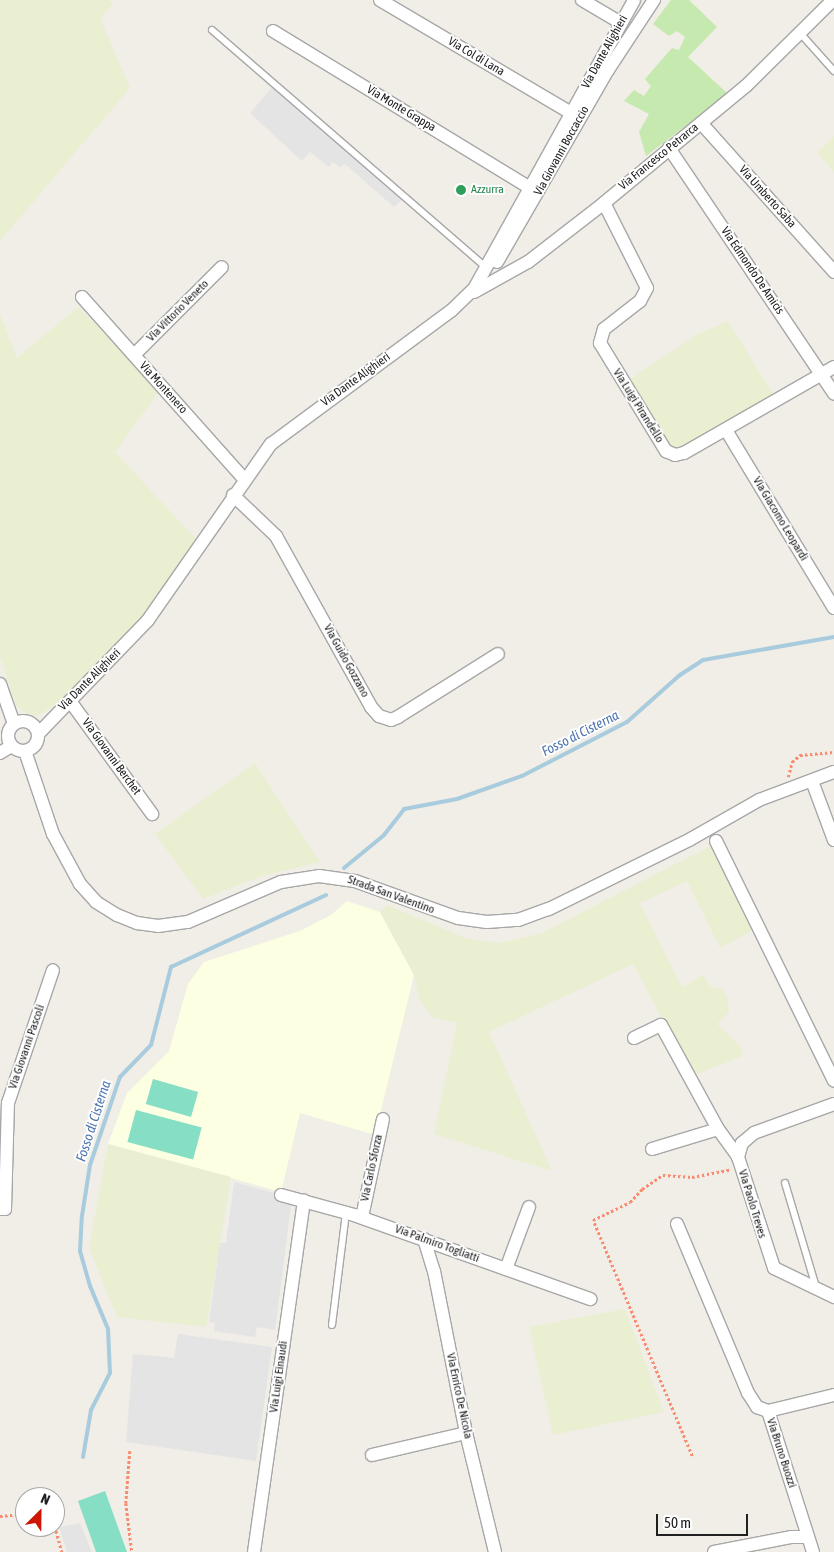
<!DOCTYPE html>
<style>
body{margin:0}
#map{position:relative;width:834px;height:1552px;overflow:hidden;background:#f0eee7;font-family:"Asap Condensed",sans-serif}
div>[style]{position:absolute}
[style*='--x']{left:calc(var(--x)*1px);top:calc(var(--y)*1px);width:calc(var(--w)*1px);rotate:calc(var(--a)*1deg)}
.education>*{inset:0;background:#fcffe1}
.farmland>*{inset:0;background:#eaefd2}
.grass>*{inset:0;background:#c5e9ae}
.pitch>*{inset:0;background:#86dec5;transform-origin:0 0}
.parking>*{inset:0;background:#e4e4e4}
.stream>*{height:4px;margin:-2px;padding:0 2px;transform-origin:2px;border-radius:2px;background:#a8ccdd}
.path>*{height:2.5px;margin-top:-1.25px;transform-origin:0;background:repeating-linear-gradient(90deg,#f88b70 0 2.5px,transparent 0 5px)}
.roads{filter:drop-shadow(1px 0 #a7a7a7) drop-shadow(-1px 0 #a7a7a7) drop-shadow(0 1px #a7a7a7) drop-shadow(0 -1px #a7a7a7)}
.service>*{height:6px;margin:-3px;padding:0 3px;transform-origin:3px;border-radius:3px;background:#fff}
.minor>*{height:12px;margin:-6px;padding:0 6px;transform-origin:6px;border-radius:6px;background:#fff}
.minor>.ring{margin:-6px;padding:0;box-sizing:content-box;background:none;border:12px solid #fff;border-radius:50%}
.dots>*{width:14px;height:14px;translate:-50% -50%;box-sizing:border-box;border:2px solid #fff;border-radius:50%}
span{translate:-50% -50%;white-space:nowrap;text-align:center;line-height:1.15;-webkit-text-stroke:4px #fff;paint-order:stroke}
.street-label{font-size:12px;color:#202020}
.leisure-label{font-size:12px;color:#27864d}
.left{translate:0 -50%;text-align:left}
.water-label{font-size:14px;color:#4d74af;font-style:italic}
.north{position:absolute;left:15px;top:1487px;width:50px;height:50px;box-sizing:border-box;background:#fff;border:1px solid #a6a6a6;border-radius:50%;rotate:23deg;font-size:14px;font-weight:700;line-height:20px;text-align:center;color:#202020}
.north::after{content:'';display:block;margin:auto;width:18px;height:22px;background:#cd1703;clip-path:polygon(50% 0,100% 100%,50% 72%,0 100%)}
.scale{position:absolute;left:656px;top:1514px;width:92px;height:22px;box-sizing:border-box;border:2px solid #202020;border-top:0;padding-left:6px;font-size:15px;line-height:18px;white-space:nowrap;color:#202020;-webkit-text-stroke:4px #fff;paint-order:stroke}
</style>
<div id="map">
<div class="education">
<div style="clip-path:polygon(347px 901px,380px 912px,414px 975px,375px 1135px,300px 1113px,281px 1192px,108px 1144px,127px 1093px,169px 1051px,188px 984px,204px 962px,300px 931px,331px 915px)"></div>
</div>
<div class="farmland">
<div style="clip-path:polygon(0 0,110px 0,113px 4px,100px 18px,130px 88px,0 241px)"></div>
<div style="clip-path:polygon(834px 136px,834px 172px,817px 152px)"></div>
<div style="clip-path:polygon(78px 307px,160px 390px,115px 452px,196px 539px,136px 627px,89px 677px,53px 706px,39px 715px,30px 716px,16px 706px,0 657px,0 315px,17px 358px)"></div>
<div style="clip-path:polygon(728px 321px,774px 396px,673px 452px,627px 381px,698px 334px)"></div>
<div style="clip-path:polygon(255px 763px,320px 862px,262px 876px,203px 899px,155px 834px)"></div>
<div style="clip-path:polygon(720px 841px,762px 925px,720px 948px,687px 881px,640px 903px,682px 987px,703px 975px,712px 988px,723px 989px,728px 999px,729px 1012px,717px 1024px,740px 1046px,742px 1056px,693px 1076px,633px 964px,489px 1032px,552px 1171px,434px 1134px,457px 1023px,432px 1017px,426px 1009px,419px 999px,414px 975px,380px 912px,387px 905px,468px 939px,501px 943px,542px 933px)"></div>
<div style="clip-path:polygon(108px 1144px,231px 1177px,206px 1327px,117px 1317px,89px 1248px)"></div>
<div style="clip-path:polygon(625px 1309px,664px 1412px,553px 1435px,529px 1327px)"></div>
</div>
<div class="grass">
<div style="clip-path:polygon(671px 0,689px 0,717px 27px,688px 57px,728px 94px,646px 156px,639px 132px,649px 114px,624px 101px,634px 90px,644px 96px,651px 86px,645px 79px,672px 48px,679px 50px,685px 37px,677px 31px,669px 36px,653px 24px)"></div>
</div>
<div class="pitch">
<div style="left:153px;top:1079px;width:47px;height:26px;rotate:16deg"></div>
<div style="left:136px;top:1110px;width:68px;height:33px;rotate:15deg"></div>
<div style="clip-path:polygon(105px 1491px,127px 1552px,96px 1552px,78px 1501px)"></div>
</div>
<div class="parking">
<div style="clip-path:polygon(275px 84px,405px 197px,394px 207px,345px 164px,340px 167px,333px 162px,329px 167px,310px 152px,302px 161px,250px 113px)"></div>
<div style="clip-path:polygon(234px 1182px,292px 1198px,275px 1330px,257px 1327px,255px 1337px,214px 1331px,215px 1323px,209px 1322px,220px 1243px,226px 1243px)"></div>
<div style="clip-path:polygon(178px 1334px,272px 1347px,256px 1461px,126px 1442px,133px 1354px,174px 1358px)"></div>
<div style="clip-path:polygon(80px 1523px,92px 1552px,67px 1552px,59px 1527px)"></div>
</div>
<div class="stream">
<div style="--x:344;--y:868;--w:52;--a:-39.5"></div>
<div style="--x:384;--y:835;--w:33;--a:-52"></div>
<div style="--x:404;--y:809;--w:54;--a:-10.7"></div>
<div style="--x:457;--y:799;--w:69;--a:-19.5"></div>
<div style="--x:522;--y:776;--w:118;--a:-27.2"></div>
<div style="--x:627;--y:722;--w:71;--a:-41.6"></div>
<div style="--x:680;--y:675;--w:27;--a:-33"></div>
<div style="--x:703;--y:660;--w:133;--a:-10"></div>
<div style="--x:83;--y:1457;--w:48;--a:-80.3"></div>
<div style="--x:91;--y:1410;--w:42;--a:-62.8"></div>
<div style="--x:110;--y:1373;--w:44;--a:-92.6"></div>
<div style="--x:108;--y:1329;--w:47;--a:-112.7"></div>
<div style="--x:90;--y:1286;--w:36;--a:-106"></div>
<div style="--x:80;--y:1251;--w:35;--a:-87"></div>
<div style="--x:82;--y:1216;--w:52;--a:-81.1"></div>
<div style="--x:90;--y:1165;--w:93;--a:-71.2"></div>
<div style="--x:120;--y:1077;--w:45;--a:-45.9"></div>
<div style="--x:151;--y:1045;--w:81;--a:-75.6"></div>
<div style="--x:171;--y:967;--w:171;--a:-24.9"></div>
</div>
<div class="path">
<div style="--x:788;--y:777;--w:16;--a:-75"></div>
<div style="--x:792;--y:762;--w:11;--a:-41"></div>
<div style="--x:800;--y:755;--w:34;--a:-5"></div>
<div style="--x:130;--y:1451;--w:52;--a:94.4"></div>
<div style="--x:126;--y:1503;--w:49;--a:83"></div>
<div style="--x:692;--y:1456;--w:256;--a:-112.8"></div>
<div style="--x:593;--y:1220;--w:41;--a:-25.9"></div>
<div style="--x:630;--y:1202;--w:18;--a:-47"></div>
<div style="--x:642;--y:1189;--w:25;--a:-34"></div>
<div style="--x:663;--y:1175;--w:29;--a:4"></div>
<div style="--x:692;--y:1177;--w:38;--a:-11"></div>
<div style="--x:0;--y:1516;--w:25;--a:-5"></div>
<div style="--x:55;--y:1526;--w:27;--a:75"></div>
</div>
<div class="roads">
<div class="service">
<div style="--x:212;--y:30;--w:362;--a:40.9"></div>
<div style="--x:800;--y:33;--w:51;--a:48.2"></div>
<div style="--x:785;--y:1183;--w:109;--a:73.4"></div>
<div style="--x:332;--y:1325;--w:114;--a:-82.9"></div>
</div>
<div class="minor">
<div style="--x:380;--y:0;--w:222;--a:30.6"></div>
<div style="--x:582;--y:0;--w:45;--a:30.5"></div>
<div style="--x:273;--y:31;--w:300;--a:31.4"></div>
<div style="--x:701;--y:123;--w:200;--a:48.2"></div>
<div style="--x:669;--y:148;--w:296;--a:56.1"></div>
<div style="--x:604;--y:203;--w:95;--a:63.2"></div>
<div style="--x:647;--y:288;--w:15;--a:118"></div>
<div style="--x:640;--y:301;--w:46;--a:142.1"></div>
<div style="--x:604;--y:329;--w:15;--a:106"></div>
<div style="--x:600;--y:343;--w:127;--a:58.6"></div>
<div style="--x:666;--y:451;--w:10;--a:24"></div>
<div style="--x:675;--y:455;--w:9;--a:-13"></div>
<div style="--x:684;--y:453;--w:173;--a:-29.8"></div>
<div style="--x:497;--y:262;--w:222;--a:-60"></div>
<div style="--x:608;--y:70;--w:84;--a:-56.7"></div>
<div style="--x:474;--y:292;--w:62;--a:-29.1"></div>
<div style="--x:528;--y:262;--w:96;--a:-37.8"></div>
<div style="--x:604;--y:203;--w:184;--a:-39.5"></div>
<div style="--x:746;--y:86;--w:122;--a:-44.7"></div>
<div style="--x:82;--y:297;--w:244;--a:48.3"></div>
<div style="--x:134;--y:355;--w:124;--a:-45"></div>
<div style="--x:726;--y:430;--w:208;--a:58.8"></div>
<div style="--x:233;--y:495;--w:59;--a:43.6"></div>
<div style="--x:276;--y:536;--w:196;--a:60.9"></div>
<div style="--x:371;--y:707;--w:12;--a:48"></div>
<div style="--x:379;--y:716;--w:13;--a:18"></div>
<div style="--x:391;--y:720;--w:8;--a:-23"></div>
<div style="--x:398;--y:717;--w:118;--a:-32.2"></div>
<div style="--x:0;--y:684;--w:42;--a:70.7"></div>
<div style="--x:70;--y:701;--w:140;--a:54"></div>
<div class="ring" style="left:8px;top:721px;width:18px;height:18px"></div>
<div style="--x:38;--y:734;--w:158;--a:-46"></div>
<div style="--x:148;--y:620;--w:215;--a:-55.1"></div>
<div style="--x:271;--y:444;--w:225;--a:-36.5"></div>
<div style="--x:452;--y:310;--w:30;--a:-44"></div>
<div style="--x:474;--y:289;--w:330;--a:-61"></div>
<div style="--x:25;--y:751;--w:88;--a:71.4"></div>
<div style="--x:53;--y:834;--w:57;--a:61.6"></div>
<div style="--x:80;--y:884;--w:24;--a:48"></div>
<div style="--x:96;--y:902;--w:25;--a:32"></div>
<div style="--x:117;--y:915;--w:22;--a:22"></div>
<div style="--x:137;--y:923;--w:21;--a:8"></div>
<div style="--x:158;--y:926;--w:30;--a:-8"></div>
<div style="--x:188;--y:922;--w:101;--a:-23.3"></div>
<div style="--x:281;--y:882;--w:38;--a:-9"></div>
<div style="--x:319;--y:876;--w:36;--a:8"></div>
<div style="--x:355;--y:881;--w:109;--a:19.8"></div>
<div style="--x:458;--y:918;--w:29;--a:8"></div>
<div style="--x:487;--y:922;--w:31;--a:-4"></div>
<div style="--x:518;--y:920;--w:33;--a:-20"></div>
<div style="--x:549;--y:909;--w:156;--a:-26.2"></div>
<div style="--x:689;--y:840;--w:81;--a:-29.7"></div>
<div style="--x:759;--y:800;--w:80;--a:-20.5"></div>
<div style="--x:0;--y:753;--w:13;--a:-32"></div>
<div style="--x:812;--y:781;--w:63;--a:69.6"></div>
<div style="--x:716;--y:841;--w:267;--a:63.8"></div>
<div style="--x:634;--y:1038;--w:30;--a:-26"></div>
<div style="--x:661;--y:1025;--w:119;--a:61.3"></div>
<div style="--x:718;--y:1129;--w:34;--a:54"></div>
<div style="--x:834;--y:1104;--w:85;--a:160.1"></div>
<div style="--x:754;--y:1133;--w:16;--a:140"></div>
<div style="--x:742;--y:1143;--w:15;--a:106"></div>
<div style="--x:738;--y:1157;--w:117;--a:72"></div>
<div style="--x:774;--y:1268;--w:67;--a:25.8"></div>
<div style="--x:652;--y:1149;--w:69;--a:-16.9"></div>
<div style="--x:281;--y:1195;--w:76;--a:15.3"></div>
<div style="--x:354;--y:1215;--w:251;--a:19.6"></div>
<div style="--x:0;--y:1209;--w:5;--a:0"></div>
<div style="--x:5;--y:1209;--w:106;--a:-88.4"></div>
<div style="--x:8;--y:1103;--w:140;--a:-71.3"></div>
<div style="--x:362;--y:1217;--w:100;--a:-77.9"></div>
<div style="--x:677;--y:1224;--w:183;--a:67.2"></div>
<div style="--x:748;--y:1393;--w:17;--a:57"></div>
<div style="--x:757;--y:1407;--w:12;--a:20"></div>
<div style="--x:768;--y:1411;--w:68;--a:-13.6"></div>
<div style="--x:424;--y:1239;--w:34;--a:73"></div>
<div style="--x:434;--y:1271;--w:165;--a:78.8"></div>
<div style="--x:466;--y:1433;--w:122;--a:76.3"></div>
<div style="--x:506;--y:1269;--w:66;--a:-69.6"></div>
<div style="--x:768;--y:1411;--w:148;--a:72.3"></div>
<div style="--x:372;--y:1455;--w:97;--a:-13.2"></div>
<div style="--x:254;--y:1552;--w:355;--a:-81.9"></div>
<div style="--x:714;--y:1552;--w:78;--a:-11"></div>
<div style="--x:791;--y:1537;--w:17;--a:0"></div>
</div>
</div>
<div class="dots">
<div style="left:461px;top:190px;background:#2e9e5b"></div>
</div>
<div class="street-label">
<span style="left:605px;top:52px;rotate:-61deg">Via Dante Alighieri</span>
<span style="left:476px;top:57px;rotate:31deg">Via Col di Lana</span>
<span style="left:401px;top:109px;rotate:31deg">Via Monte Grappa</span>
<span style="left:562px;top:151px;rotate:-61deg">Via Giovanni Boccaccio</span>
<span style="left:659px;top:157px;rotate:-39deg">Via Francesco Petrarca</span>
<span style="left:767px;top:197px;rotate:48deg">Via Umberto Saba</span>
<span style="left:752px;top:271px;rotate:56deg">Via Edmondo De Amicis</span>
<span style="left:178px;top:311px;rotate:-45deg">Via Vittorio Veneto</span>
<span style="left:356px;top:380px;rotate:-36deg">Via Dante Alighieri</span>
<span style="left:163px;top:388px;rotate:48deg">Via Montenero</span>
<span style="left:638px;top:406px;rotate:58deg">Via Luigi Pirandello</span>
<span style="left:780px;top:519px;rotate:59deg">Via Giacomo Leopardi</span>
<span style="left:346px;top:661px;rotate:61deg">Via Guido Gozzano</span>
<span style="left:90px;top:680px;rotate:-45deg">Via Dante Alighieri</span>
<span style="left:111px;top:757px;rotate:54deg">Via Giovanni Berchet</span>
<span style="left:391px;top:895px;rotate:20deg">Strada San Valentino</span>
<span style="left:27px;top:1047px;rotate:-71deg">Via Giovanni Pascoli</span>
<span style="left:372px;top:1168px;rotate:-78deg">Via Carlo Sforza</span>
<span style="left:752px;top:1204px;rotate:73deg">Via Paolo Treves</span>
<span style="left:437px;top:1244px;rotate:20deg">Via Palmiro Togliatti</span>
<span style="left:279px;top:1377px;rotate:-82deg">Via Luigi Einaudi</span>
<span style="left:459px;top:1396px;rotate:78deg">Via Enrico De Nicola</span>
<span style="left:781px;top:1453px;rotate:72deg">Via Bruno Buozzi</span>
</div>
<div class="leisure-label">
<span class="left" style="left:471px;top:190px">Azzurra</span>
</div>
<div class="water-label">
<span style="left:580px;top:733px;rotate:-27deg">Fosso di Cisterna</span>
<span style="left:93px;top:1121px;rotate:-72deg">Fosso di Cisterna</span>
</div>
<div class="north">N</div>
<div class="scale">50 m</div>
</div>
